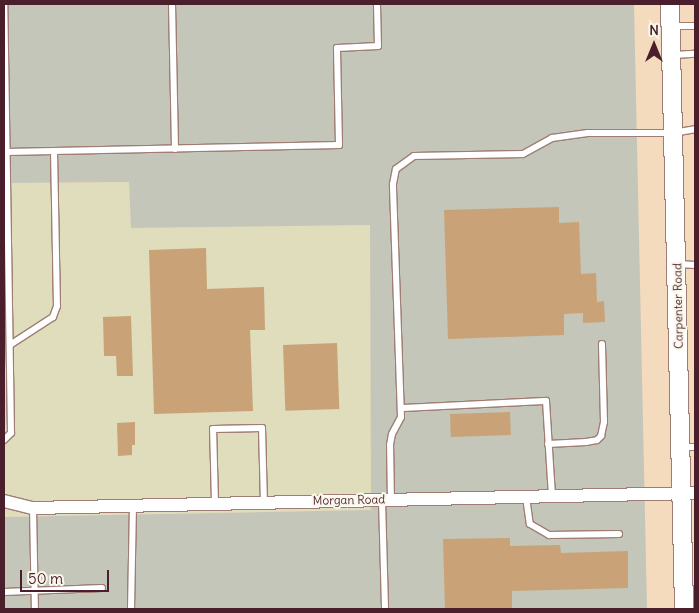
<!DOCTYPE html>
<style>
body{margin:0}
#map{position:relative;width:699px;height:613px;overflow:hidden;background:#f4dbbe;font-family:Delius,sans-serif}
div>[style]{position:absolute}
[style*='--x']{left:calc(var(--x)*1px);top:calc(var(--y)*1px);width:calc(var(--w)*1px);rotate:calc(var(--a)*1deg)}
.built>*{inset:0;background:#dfddbb}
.industrial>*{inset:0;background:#c3c6b9}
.building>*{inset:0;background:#c9a377;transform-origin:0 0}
.roads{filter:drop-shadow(1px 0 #9f7d74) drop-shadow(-1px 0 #9f7d74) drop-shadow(0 1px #9f7d74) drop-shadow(0 -1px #9f7d74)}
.service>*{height:6px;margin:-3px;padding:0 3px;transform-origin:3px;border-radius:3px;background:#fff}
.minor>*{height:12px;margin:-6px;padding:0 6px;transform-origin:6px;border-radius:6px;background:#fff}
.secondary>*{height:18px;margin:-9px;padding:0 9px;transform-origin:9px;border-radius:9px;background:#fff}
span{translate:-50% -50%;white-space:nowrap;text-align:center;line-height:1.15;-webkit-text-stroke:4.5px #fbf7ec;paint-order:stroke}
.street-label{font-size:12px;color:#4a1f2b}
.frame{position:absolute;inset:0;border:5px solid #4a1f2b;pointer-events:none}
.north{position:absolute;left:629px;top:20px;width:50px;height:50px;-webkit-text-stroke:4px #fbf7ec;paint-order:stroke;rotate:0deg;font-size:14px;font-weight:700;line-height:20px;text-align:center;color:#4a1f2b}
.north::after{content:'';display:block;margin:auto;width:18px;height:22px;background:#4a1f2b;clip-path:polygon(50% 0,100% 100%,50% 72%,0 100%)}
.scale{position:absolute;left:20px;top:570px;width:89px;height:22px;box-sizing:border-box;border:2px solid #4a1f2b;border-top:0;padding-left:6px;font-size:15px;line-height:18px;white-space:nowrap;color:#4a1f2b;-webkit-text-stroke:4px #fbf7ec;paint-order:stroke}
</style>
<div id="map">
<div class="built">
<div style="clip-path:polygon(129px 182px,131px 228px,370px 225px,371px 510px,4px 517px,4px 183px)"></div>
</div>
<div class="industrial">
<div style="clip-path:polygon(4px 4px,634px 4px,647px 609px,4px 609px,4px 517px,371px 510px,370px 225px,131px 228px,129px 182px,4px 183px)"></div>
</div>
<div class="building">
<div style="clip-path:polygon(559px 207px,559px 223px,579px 222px,581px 274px,596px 273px,597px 302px,604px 301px,605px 322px,583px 323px,583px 313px,564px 314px,564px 335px,448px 339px,444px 210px)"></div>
<div style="clip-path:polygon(206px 248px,207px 289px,264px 287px,265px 330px,250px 330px,253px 411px,154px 414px,149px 250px)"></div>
<div style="clip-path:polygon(131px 316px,133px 376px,117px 376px,116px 356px,104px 356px,103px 317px)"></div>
<div style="left:337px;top:343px;width:66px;height:54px;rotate:88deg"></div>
<div style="left:510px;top:412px;width:23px;height:60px;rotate:88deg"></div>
<div style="clip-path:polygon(135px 422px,135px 445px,132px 445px,132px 455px,118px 456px,117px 423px)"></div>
<div style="clip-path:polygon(510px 538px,510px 546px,560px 545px,561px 553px,628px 551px,628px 588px,512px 591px,512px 609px,445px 609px,443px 539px)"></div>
</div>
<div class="roads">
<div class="service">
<div style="--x:172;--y:4;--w:145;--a:88.8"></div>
<div style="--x:672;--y:26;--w:23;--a:0"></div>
<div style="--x:673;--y:55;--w:22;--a:-3"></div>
<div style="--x:54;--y:151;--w:285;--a:-1.2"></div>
<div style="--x:339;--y:145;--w:97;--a:-91.2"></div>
<div style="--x:337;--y:48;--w:41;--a:-2.8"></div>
<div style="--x:378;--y:46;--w:42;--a:-91.4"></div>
<div style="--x:7;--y:152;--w:47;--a:-1.2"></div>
<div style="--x:54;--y:151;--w:155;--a:88.9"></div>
<div style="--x:57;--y:306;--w:12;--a:110"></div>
<div style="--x:53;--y:317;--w:51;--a:146.9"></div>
<div style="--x:678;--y:264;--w:17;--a:3"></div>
<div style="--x:401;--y:408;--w:145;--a:-2.8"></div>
<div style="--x:546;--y:401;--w:95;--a:86.4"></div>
<div style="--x:4;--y:440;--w:10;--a:-45"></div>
<div style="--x:11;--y:433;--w:429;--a:-90.9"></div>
<div style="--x:548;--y:444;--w:38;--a:-3"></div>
<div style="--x:586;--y:442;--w:11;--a:-10"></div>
<div style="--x:597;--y:440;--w:6;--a:-45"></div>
<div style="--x:601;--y:436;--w:14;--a:-78"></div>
<div style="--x:604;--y:422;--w:78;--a:-91.5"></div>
<div style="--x:682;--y:447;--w:13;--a:0"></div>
<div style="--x:526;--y:497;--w:27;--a:82"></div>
<div style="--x:530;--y:524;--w:22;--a:30"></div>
<div style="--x:549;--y:535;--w:70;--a:-0.8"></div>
<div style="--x:382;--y:500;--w:109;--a:88.4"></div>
<div style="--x:391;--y:500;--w:55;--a:-91"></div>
<div style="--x:390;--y:445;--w:11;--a:-80"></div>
<div style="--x:392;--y:434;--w:19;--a:-62"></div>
<div style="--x:401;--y:417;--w:233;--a:-92"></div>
<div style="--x:393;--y:184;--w:15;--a:-79"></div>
<div style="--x:396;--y:169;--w:22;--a:-36"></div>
<div style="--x:414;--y:156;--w:109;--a:-1.1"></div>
<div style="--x:523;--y:154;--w:33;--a:-29"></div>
<div style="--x:552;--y:138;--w:36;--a:-8"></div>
<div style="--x:588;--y:133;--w:85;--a:0"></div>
<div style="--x:673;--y:133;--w:22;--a:-10"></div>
<div style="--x:215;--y:503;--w:74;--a:-91.5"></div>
<div style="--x:213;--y:429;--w:49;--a:-1.2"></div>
<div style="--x:262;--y:428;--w:74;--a:88.5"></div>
<div style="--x:33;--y:508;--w:101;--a:88.9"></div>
<div style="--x:4;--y:592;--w:98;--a:-2.3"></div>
<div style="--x:131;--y:609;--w:104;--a:-88.9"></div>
</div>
<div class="minor">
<div style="--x:4;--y:501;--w:30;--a:14"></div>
<div style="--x:33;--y:508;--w:662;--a:-1.3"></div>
</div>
<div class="secondary">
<div style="--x:670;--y:4;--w:605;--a:88.67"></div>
</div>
</div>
<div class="street-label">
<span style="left:678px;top:306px;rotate:-91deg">Carpenter Road</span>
<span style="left:349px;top:500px;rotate:-1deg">Morgan Road</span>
</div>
<div class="frame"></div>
<div class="north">N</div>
<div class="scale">50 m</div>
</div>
